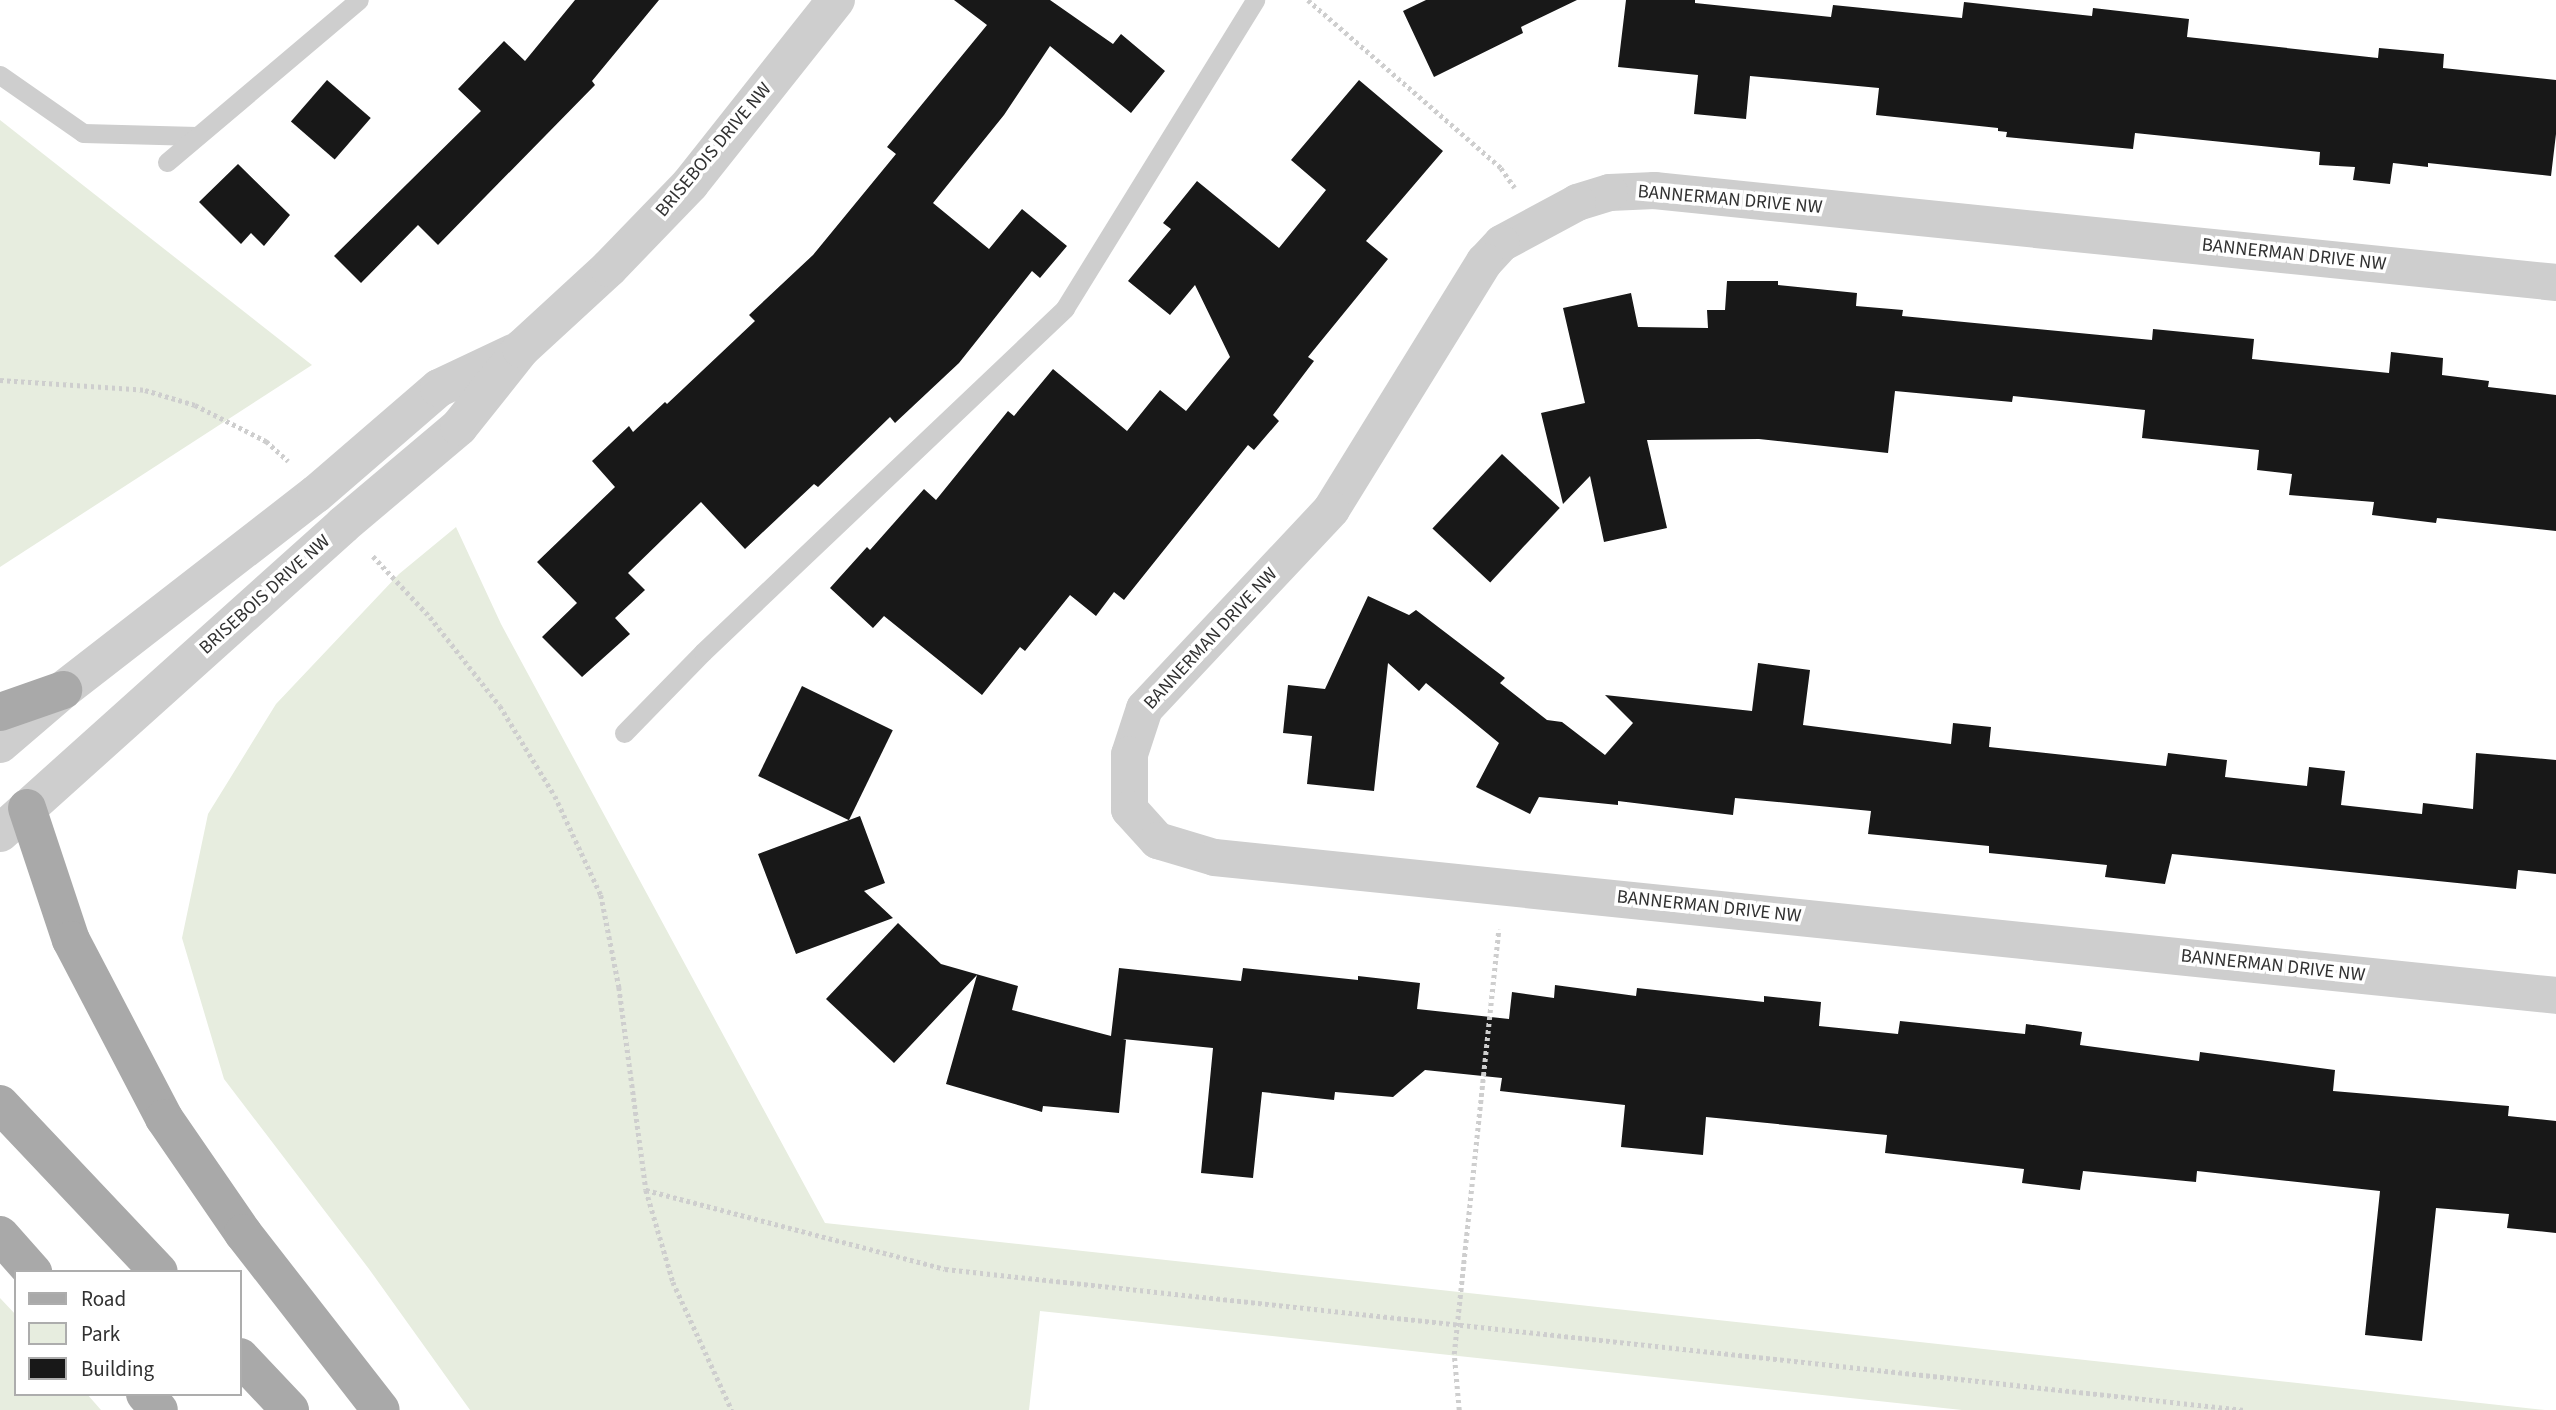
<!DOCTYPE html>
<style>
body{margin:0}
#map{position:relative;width:2556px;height:1410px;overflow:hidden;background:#fff;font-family:"Source Sans 3",sans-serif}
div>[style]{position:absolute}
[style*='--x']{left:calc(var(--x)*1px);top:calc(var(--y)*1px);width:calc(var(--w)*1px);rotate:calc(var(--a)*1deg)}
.green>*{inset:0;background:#e7eddf}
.building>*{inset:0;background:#181818;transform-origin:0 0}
.path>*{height:4.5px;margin-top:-2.25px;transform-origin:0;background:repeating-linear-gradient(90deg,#cecece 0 3.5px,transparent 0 7px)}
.service>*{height:19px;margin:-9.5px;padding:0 9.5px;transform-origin:9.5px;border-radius:9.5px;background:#cecece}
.minor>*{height:37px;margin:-18.5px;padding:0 18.5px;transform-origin:18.5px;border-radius:18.5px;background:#cecece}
.tertiary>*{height:38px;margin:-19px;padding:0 19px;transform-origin:19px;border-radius:19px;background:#cecece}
.primary>*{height:38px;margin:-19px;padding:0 19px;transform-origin:19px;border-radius:19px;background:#a9a9a9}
span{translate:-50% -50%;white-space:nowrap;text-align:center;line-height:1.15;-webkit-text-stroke:7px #fff;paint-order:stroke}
.street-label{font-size:19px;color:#313131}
.legend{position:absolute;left:14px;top:1270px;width:228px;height:126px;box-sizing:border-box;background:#fff;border:2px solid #adadad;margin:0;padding:9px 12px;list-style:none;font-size:21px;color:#313131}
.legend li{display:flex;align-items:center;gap:14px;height:35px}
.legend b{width:35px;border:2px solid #adadad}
</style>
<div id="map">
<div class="green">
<div style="clip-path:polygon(0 120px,312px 365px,0 567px)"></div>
<div style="clip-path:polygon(456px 527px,501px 624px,825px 1223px,2545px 1410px,1962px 1410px,1040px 1311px,1029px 1410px,470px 1410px,369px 1269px,224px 1079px,182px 938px,208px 814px,276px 704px,399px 574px)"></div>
<div style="clip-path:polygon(0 1298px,16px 1315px,16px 1394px,87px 1394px,101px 1410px,0 1410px)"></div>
</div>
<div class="building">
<div style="clip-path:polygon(575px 0,659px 0,592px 81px,595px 85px,438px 245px,418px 225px,361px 283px,334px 256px,481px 111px,458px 89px,504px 41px,525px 61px)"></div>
<div style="clip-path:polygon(954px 0,1050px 0,1113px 44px,1121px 34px,1165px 71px,1131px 113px,1050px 46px,1004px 115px,933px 203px,989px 249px,1022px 209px,1067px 246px,1040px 278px,1032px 271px,959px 363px,895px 423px,890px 417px,818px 487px,814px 484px,745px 549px,701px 502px,628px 573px,645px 590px,615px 618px,630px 634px,582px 677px,542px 637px,577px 603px,537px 562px,615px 487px,592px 461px,629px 426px,633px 432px,665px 402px,667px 404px,755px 321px,749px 315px,813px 255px,896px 154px,887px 147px,987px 25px)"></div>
<div style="clip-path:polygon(1426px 0,1577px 0,1521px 27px,1523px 33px,1434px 77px,1403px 11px)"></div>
<div style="clip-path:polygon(1626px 0,1695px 0,1695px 3px,1831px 17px,1833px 5px,1962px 18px,1964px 2px,2092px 16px,2093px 8px,2189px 19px,2187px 37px,2378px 58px,2379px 48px,2444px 54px,2443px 68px,2556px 80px,2556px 134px,2551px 176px,2428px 163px,2428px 167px,2393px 163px,2390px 184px,2353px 180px,2355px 167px,2319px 165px,2320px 152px,2135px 133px,2133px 149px,2006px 137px,2007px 132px,1998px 131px,1998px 128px,1876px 115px,1879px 88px,1750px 76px,1746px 119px,1694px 114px,1698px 75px,1618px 67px)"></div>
<div style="left:327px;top:80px;width:58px;height:55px;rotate:41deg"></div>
<div style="clip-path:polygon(1359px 80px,1443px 151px,1366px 241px,1388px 259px,1308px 357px,1314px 361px,1273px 415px,1279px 421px,1254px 450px,1248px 445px,1124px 600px,1114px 592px,1096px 616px,1070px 595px,1025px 651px,1020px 647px,982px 695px,884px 616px,873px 628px,830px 588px,867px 547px,870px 550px,924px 489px,936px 500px,1008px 411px,1014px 416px,1053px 369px,1127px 431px,1160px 390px,1186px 411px,1230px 357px,1195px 285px,1170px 315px,1128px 281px,1171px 229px,1163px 223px,1197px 181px,1279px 248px,1326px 190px,1291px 160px)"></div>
<div style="clip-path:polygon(238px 164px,290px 215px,264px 246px,251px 233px,241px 244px,199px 202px)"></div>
<div style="clip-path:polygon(1727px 281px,1778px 281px,1778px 285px,1857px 293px,1856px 306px,1903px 310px,1902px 316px,2152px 340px,2153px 329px,2254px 339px,2252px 359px,2389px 373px,2391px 352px,2443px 358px,2442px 375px,2489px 381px,2488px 387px,2556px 395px,2556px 531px,2437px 518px,2436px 523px,2372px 515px,2374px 502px,2289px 495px,2292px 474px,2257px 470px,2259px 450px,2142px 438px,2145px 410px,2013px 396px,2012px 402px,1895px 391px,1888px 453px,1759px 439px,1647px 440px,1667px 528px,1604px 542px,1590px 476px,1563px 504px,1541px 413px,1585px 403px,1563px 308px,1631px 293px,1638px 327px,1708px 328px,1707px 310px,1725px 310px)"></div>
<div style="left:1502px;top:454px;width:79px;height:102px;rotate:43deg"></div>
<div style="clip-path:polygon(1368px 596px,1409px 615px,1416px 610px,1505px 678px,1500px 683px,1547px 720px,1562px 722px,1605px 755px,1633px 723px,1605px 695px,1752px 711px,1758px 663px,1810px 670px,1803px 725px,1951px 744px,1953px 723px,1991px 727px,1989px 747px,2166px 766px,2168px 753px,2227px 760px,2225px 777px,2307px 786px,2309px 767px,2345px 771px,2341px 805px,2422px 814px,2423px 803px,2473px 809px,2476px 753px,2556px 760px,2556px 874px,2518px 870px,2516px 889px,2172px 854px,2165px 884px,2105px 877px,2107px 865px,1989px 853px,1989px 846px,1868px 834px,1871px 811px,1735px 798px,1733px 815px,1618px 801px,1618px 805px,1539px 797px,1530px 814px,1476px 787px,1499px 743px,1426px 683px,1419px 691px,1388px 663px,1374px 791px,1307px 784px,1312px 736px,1283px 733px,1288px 685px,1325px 689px)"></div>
<div style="left:802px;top:686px;width:101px;height:100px;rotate:26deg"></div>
<div style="clip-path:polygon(860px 816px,885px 883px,864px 891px,893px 918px,796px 954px,758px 854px)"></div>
<div style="clip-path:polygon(898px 923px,941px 964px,1018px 986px,1012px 1010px,1111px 1036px,1119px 968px,1241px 981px,1243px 968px,1358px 980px,1358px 976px,1420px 983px,1417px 1009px,1509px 1019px,1512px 992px,1554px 998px,1555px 985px,1636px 996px,1637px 988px,1764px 1002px,1764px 996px,1821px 1002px,1819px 1026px,1898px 1034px,1900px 1021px,2025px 1034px,2026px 1024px,2082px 1032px,2080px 1045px,2199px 1061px,2200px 1052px,2335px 1070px,2333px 1091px,2509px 1106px,2508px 1116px,2556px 1121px,2556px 1233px,2507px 1228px,2509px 1214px,2436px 1208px,2422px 1341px,2365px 1335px,2380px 1191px,2197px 1171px,2196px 1182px,2083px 1171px,2080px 1190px,2022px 1183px,2024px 1169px,1885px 1153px,1887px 1135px,1706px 1117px,1703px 1155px,1621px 1147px,1625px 1105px,1500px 1091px,1502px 1078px,1425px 1070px,1393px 1097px,1335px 1092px,1334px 1100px,1262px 1092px,1253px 1178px,1201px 1173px,1213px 1048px,1123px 1039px,1126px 1040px,1119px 1113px,1043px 1106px,1042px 1112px,946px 1084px,977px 975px,894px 1063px,826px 999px)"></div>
</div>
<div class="path">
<div style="--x:1308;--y:0;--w:256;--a:41"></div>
<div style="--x:1501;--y:168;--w:24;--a:55"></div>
<div style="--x:0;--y:380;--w:145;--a:3.9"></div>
<div style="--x:145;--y:390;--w:52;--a:16.7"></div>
<div style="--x:195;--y:405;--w:80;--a:26.9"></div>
<div style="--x:266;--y:441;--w:30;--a:42"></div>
<div style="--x:373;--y:556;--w:83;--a:46.9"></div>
<div style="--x:430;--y:617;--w:113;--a:51.8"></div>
<div style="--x:500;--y:706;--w:105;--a:58.6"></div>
<div style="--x:555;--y:796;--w:109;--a:65.1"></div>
<div style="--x:601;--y:895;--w:94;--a:78.9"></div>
<div style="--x:619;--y:987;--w:205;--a:82.4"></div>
<div style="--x:646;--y:1190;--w:96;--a:73.6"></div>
<div style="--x:673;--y:1282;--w:141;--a:65.3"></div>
<div style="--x:646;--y:1190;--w:309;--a:14.8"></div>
<div style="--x:945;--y:1269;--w:1307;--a:6.19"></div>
<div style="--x:1459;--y:1410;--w:56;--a:-95.1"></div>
<div style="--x:1454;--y:1354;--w:427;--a:-84"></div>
</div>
<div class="service">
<div style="--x:0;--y:75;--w:101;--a:34.9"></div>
<div style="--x:83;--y:133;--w:114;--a:1.5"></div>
<div style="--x:167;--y:162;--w:251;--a:-40.2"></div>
<div style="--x:624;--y:733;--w:113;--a:-45.7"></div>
<div style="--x:703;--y:652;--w:499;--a:-43.5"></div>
<div style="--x:1065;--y:308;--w:362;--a:-58.3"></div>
</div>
<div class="minor">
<div style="--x:2556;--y:282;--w:907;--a:-174.18"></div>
<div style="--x:1654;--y:190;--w:45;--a:177.5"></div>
<div style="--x:1609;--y:192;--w:34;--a:163"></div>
<div style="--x:1577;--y:202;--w:86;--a:151.7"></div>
<div style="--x:1501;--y:243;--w:25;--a:133"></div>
<div style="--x:1484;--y:261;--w:291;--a:121.7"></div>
<div style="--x:1331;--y:509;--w:273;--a:133.2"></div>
<div style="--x:1144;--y:708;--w:48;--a:108.1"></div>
<div style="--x:1129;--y:754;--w:55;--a:90"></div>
<div style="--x:1129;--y:809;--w:42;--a:47.9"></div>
<div style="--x:1157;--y:840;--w:59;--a:16.6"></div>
<div style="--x:1214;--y:857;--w:1349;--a:5.87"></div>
</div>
<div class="tertiary">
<div style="--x:0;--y:744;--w:83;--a:-40.6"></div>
<div style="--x:63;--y:690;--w:320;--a:-37.8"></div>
<div style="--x:316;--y:494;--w:162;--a:-40.8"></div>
<div style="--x:439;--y:388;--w:82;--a:-25.3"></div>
<div style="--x:0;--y:833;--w:461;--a:-41.9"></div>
<div style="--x:343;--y:525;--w:152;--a:-40.2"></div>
<div style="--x:459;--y:427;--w:100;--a:-51.5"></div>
<div style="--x:521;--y:349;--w:120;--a:-42.6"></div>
<div style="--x:609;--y:268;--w:117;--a:-46"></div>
<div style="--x:690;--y:184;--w:235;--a:-51.6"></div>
</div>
<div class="primary">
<div style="--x:0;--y:712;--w:67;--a:-19.2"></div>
<div style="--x:27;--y:808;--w:139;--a:71.6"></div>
<div style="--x:71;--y:940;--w:201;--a:62.4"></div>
<div style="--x:164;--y:1118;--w:140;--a:55.5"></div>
<div style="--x:243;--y:1233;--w:224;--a:52.1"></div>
<div style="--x:0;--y:1104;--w:231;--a:46.6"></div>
<div style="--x:0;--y:1235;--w:50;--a:48.3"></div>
<div style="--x:240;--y:1357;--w:73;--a:46.7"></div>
<div style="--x:145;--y:1394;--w:21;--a:49"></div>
</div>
<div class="street-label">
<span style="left:714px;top:150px;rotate:-50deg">BRISEBOIS DRIVE NW</span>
<span style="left:1730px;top:200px;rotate:5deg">BANNERMAN DRIVE NW</span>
<span style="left:2294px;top:255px;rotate:6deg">BANNERMAN DRIVE NW</span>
<span style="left:265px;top:595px;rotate:-42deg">BRISEBOIS DRIVE NW</span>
<span style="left:1211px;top:639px;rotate:-47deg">BANNERMAN DRIVE NW</span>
<span style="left:1709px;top:907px;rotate:6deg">BANNERMAN DRIVE NW</span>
<span style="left:2273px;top:966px;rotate:6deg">BANNERMAN DRIVE NW</span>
</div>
<ul class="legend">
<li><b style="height:9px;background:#a9a9a9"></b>Road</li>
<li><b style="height:19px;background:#e7eddf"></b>Park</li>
<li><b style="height:19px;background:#181818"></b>Building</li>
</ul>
</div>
